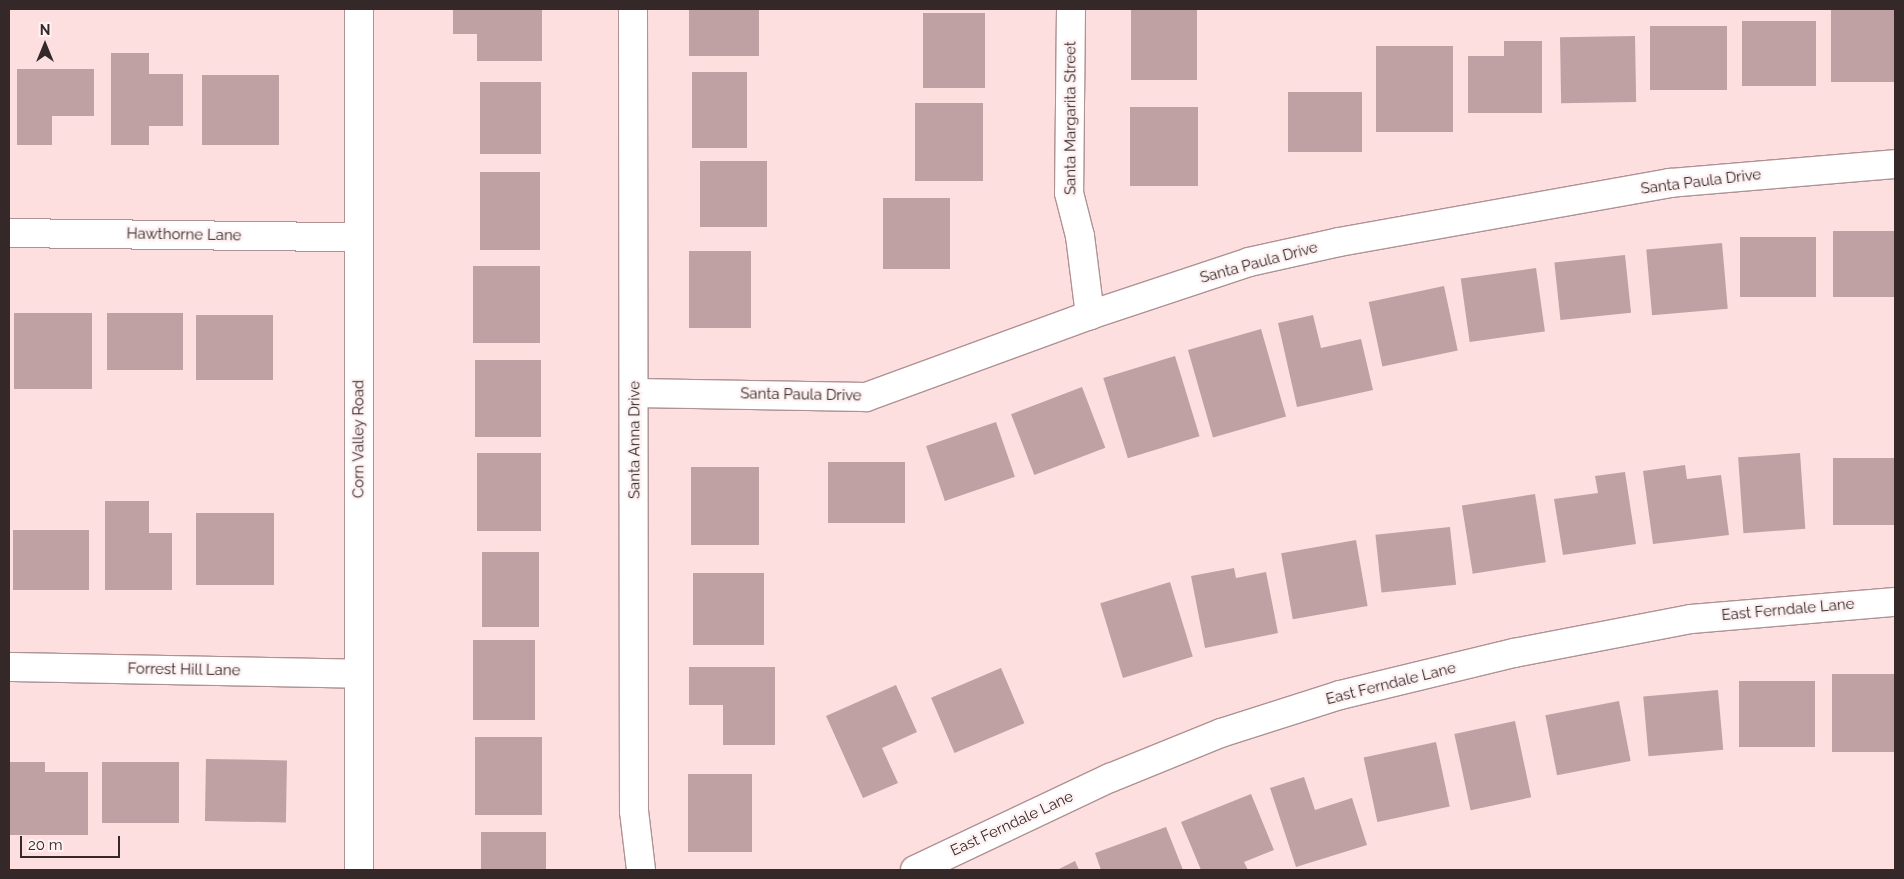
<!DOCTYPE html>
<style>
body{margin:0}
#map{position:relative;width:1904px;height:879px;overflow:hidden;background:#fedfe0;font-family:Raleway,sans-serif}
div>[style]{position:absolute}
[style*='--x']{left:calc(var(--x)*1px);top:calc(var(--y)*1px);width:calc(var(--w)*1px);rotate:calc(var(--a)*1deg)}
.building>*{inset:0;background:#bfa1a3;transform-origin:0 0}
.roads{filter:drop-shadow(1px 0 #af9293) drop-shadow(-1px 0 #af9293) drop-shadow(0 1px #af9293) drop-shadow(0 -1px #af9293)}
.minor>*{height:28px;margin:-14px;padding:0 14px;transform-origin:14px;border-radius:14px;background:#fff}
.major>*{height:28px;margin:-14px;padding:0 14px;transform-origin:14px;border-radius:14px;background:#fff}
span{translate:-50% -50%;white-space:nowrap;text-align:center;line-height:1.15;-webkit-text-stroke:4.5px #fef1f2;paint-order:stroke}
.street-label{font-size:15px;color:#342829}
.frame{position:absolute;inset:0;border:10px solid #342829;pointer-events:none}
.north{position:absolute;left:20px;top:20px;width:50px;height:50px;-webkit-text-stroke:4px #fef1f2;paint-order:stroke;rotate:0deg;font-size:14px;font-weight:700;line-height:20px;text-align:center;color:#342829}
.north::after{content:'';display:block;margin:auto;width:18px;height:22px;background:#342829;clip-path:polygon(50% 0,100% 100%,50% 72%,0 100%)}
.scale{position:absolute;left:20px;top:836px;width:100px;height:22px;box-sizing:border-box;border:2px solid #342829;border-top:0;padding-left:6px;font-size:15px;line-height:18px;white-space:nowrap;color:#342829;-webkit-text-stroke:4px #fef1f2;paint-order:stroke}
</style>
<div id="map">
<div class="building">
<div style="clip-path:polygon(453px 9px,542px 9px,542px 61px,477px 61px,477px 34px,453px 34px)"></div>
<div style="left:689px;top:9px;width:70px;height:47px"></div>
<div style="left:1131px;top:9px;width:66px;height:71px"></div>
<div style="left:1831px;top:9px;width:64px;height:73px"></div>
<div style="left:923px;top:13px;width:62px;height:75px"></div>
<div style="left:1742px;top:21px;width:74px;height:65px"></div>
<div style="left:1650px;top:26px;width:77px;height:64px"></div>
<div style="left:1635px;top:36px;width:66px;height:75px;rotate:89deg"></div>
<div style="clip-path:polygon(1504px 41px,1542px 41px,1542px 113px,1468px 113px,1468px 56px,1504px 56px)"></div>
<div style="left:1376px;top:46px;width:77px;height:86px"></div>
<div style="clip-path:polygon(111px 53px,149px 53px,149px 74px,183px 74px,183px 126px,149px 126px,149px 145px,111px 145px)"></div>
<div style="clip-path:polygon(17px 69px,94px 69px,94px 116px,52px 116px,52px 145px,17px 145px)"></div>
<div style="left:692px;top:72px;width:55px;height:76px"></div>
<div style="left:202px;top:75px;width:77px;height:70px"></div>
<div style="left:480px;top:82px;width:61px;height:72px"></div>
<div style="left:1288px;top:92px;width:74px;height:60px"></div>
<div style="left:915px;top:103px;width:68px;height:78px"></div>
<div style="left:1130px;top:107px;width:68px;height:79px"></div>
<div style="left:700px;top:161px;width:67px;height:66px"></div>
<div style="left:480px;top:172px;width:60px;height:78px"></div>
<div style="left:883px;top:198px;width:67px;height:71px"></div>
<div style="left:1895px;top:231px;width:66px;height:62px;rotate:90deg"></div>
<div style="left:1740px;top:237px;width:76px;height:60px"></div>
<div style="left:1722px;top:243px;width:66px;height:76px;rotate:85deg"></div>
<div style="left:689px;top:251px;width:62px;height:77px"></div>
<div style="left:1625px;top:255px;width:58px;height:71px;rotate:84deg"></div>
<div style="left:473px;top:266px;width:67px;height:77px"></div>
<div style="left:1536px;top:268px;width:64px;height:76px;rotate:82deg"></div>
<div style="left:1444px;top:286px;width:66px;height:77px;rotate:78deg"></div>
<div style="left:14px;top:313px;width:78px;height:76px"></div>
<div style="left:107px;top:313px;width:76px;height:57px"></div>
<div style="left:196px;top:315px;width:77px;height:65px"></div>
<div style="clip-path:polygon(1313px 315px,1321px 348px,1361px 339px,1373px 390px,1297px 407px,1278px 323px)"></div>
<div style="left:1261px;top:329px;width:91px;height:76px;rotate:74deg"></div>
<div style="left:1175px;top:356px;width:84px;height:75px;rotate:73deg"></div>
<div style="left:475px;top:360px;width:66px;height:77px"></div>
<div style="left:1082px;top:387px;width:65px;height:76px;rotate:69deg"></div>
<div style="left:996px;top:422px;width:58px;height:74px;rotate:71deg"></div>
<div style="left:477px;top:453px;width:64px;height:78px"></div>
<div style="left:1800px;top:453px;width:76px;height:62px;rotate:86deg"></div>
<div style="left:1833px;top:458px;width:62px;height:67px"></div>
<div style="left:828px;top:462px;width:77px;height:61px"></div>
<div style="clip-path:polygon(1685px 465px,1687px 479px,1721px 475px,1729px 535px,1653px 544px,1643px 471px)"></div>
<div style="left:691px;top:467px;width:68px;height:78px"></div>
<div style="clip-path:polygon(1625px 472px,1636px 544px,1563px 555px,1554px 499px,1598px 493px,1595px 476px)"></div>
<div style="left:1535px;top:494px;width:69px;height:74px;rotate:81deg"></div>
<div style="clip-path:polygon(105px 501px,149px 501px,149px 533px,172px 533px,172px 590px,105px 590px)"></div>
<div style="left:196px;top:513px;width:78px;height:72px"></div>
<div style="left:1450px;top:527px;width:58px;height:75px;rotate:84deg"></div>
<div style="left:13px;top:530px;width:76px;height:60px"></div>
<div style="left:1356px;top:540px;width:67px;height:76px;rotate:80deg"></div>
<div style="left:482px;top:552px;width:57px;height:75px"></div>
<div style="clip-path:polygon(1234px 568px,1236px 578px,1266px 572px,1278px 633px,1205px 648px,1191px 576px)"></div>
<div style="left:693px;top:573px;width:71px;height:72px"></div>
<div style="left:1170px;top:582px;width:78px;height:73px;rotate:73deg"></div>
<div style="left:473px;top:640px;width:62px;height:80px"></div>
<div style="clip-path:polygon(689px 667px,775px 667px,775px 745px,723px 745px,723px 705px,689px 705px)"></div>
<div style="left:1001px;top:668px;width:60px;height:76px;rotate:67deg"></div>
<div style="left:1832px;top:674px;width:63px;height:78px"></div>
<div style="left:1739px;top:681px;width:76px;height:66px"></div>
<div style="clip-path:polygon(896px 685px,917px 732px,882px 748px,898px 783px,863px 798px,826px 716px)"></div>
<div style="left:1718px;top:690px;width:60px;height:75px;rotate:85deg"></div>
<div style="left:1619px;top:701px;width:61px;height:75px;rotate:79deg"></div>
<div style="left:1515px;top:721px;width:78px;height:62px;rotate:78deg"></div>
<div style="left:475px;top:737px;width:67px;height:78px"></div>
<div style="left:1436px;top:742px;width:66px;height:74px;rotate:78deg"></div>
<div style="left:206px;top:759px;width:81px;height:62px;rotate:1deg"></div>
<div style="clip-path:polygon(10px 762px,45px 762px,45px 772px,88px 772px,88px 835px,10px 835px)"></div>
<div style="left:102px;top:762px;width:77px;height:61px"></div>
<div style="left:688px;top:774px;width:64px;height:78px"></div>
<div style="clip-path:polygon(1304px 777px,1315px 810px,1352px 798px,1367px 845px,1296px 867px,1270px 788px)"></div>
<div style="clip-path:polygon(1251px 794px,1274px 850px,1244px 862px,1248px 870px,1201px 870px,1181px 822px)"></div>
<div style="clip-path:polygon(1166px 827px,1183px 870px,1101px 870px,1095px 853px)"></div>
<div style="left:481px;top:832px;width:65px;height:38px"></div>
<div style="clip-path:polygon(1075px 861px,1079px 870px,1057px 870px)"></div>
</div>
<div class="roads">
<div class="minor">
<div style="--x:633;--y:9;--w:802;--a:89.93"></div>
<div style="--x:634;--y:811;--w:59;--a:83.2"></div>
<div style="--x:1071;--y:9;--w:184;--a:90.6"></div>
<div style="--x:1069;--y:193;--w:44;--a:75.7"></div>
<div style="--x:1080;--y:236;--w:80;--a:82.8"></div>
<div style="--x:9;--y:233;--w:349;--a:0.7"></div>
<div style="--x:635;--y:393;--w:231;--a:1"></div>
<div style="--x:866;--y:397;--w:239;--a:-20.1"></div>
<div style="--x:1090;--y:315;--w:168;--a:-18.4"></div>
<div style="--x:1249;--y:262;--w:92;--a:-12.5"></div>
<div style="--x:1339;--y:242;--w:336;--a:-10.1"></div>
<div style="--x:1670;--y:183;--w:226;--a:-4.8"></div>
<div style="--x:9;--y:667;--w:350;--a:1.1"></div>
<div style="--x:915;--y:870;--w:216;--a:-25.3"></div>
<div style="--x:1110;--y:778;--w:120;--a:-22.1"></div>
<div style="--x:1221;--y:733;--w:125;--a:-17.7"></div>
<div style="--x:1340;--y:695;--w:179;--a:-13.6"></div>
<div style="--x:1514;--y:653;--w:180;--a:-10.9"></div>
<div style="--x:1691;--y:619;--w:205;--a:-4.8"></div>
</div>
<div class="major">
<div style="--x:359;--y:870;--w:861;--a:-90"></div>
</div>
</div>
<div class="street-label">
<span style="left:1071px;top:118px;rotate:-90deg">Santa Margarita Street</span>
<span style="left:1701px;top:182px;rotate:-7deg">Santa Paula Drive</span>
<span style="left:184px;top:235px;rotate:1deg">Hawthorne Lane</span>
<span style="left:1259px;top:263px;rotate:-15deg">Santa Paula Drive</span>
<span style="left:801px;top:395px;rotate:1deg">Santa Paula Drive</span>
<span style="left:359px;top:439px;rotate:-90deg">Corn Valley Road</span>
<span style="left:635px;top:440px;rotate:-90deg">Santa Anna Drive</span>
<span style="left:1788px;top:610px;rotate:-5deg">East Ferndale Lane</span>
<span style="left:184px;top:670px;rotate:1deg">Forrest Hill Lane</span>
<span style="left:1391px;top:684px;rotate:-14deg">East Ferndale Lane</span>
<span style="left:1012px;top:824px;rotate:-25deg">East Ferndale Lane</span>
</div>
<div class="frame"></div>
<div class="north">N</div>
<div class="scale">20 m</div>
</div>
